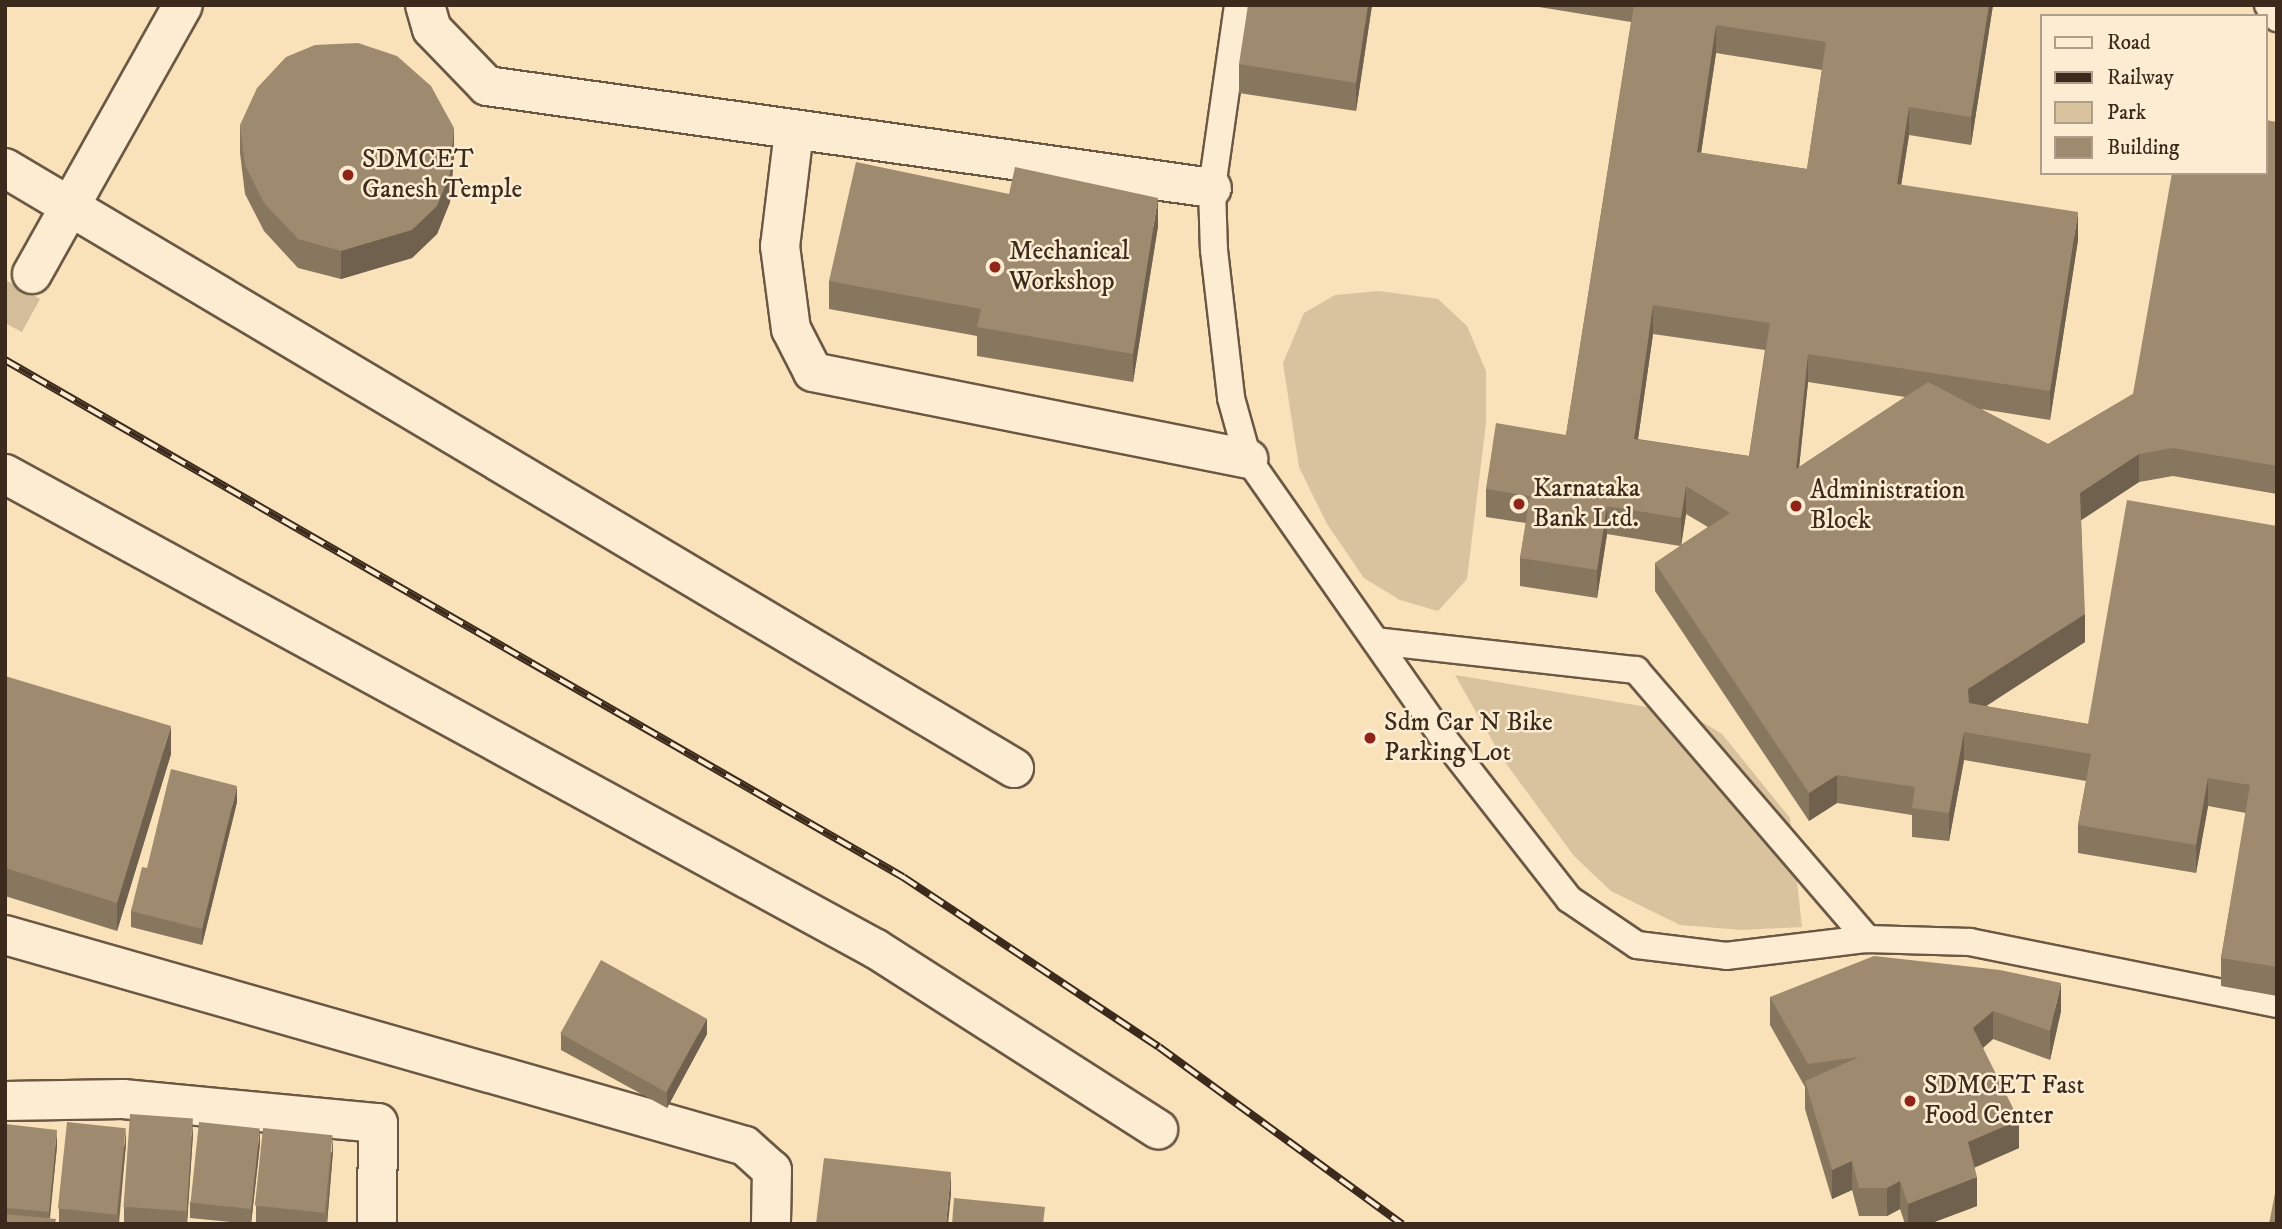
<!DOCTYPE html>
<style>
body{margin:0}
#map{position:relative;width:2282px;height:1229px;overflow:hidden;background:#f9e1b9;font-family:"IM FELL DW Pica",serif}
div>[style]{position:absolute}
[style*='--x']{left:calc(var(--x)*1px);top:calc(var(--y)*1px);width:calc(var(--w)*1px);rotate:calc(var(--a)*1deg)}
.green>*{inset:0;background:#d9c29e}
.street-tunnel>*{height:38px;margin-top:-19px;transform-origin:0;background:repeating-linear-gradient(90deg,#d3bd9a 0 38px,transparent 0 57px)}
.roads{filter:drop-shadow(2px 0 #6b5844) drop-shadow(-2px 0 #6b5844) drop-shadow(0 2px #6b5844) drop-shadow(0 -2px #6b5844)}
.lane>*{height:26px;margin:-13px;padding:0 13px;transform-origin:13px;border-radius:13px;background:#fbecd2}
.street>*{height:38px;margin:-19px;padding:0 19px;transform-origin:19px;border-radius:19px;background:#fbecd2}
.rail>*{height:8px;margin-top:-4px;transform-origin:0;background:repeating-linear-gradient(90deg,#fbecd2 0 16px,#3c2b1d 0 32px);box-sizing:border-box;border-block:2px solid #3c2b1d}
.wall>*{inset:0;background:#88775f}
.shaded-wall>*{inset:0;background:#6f614d}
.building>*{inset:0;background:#9e8a6e;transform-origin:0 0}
.dots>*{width:19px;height:19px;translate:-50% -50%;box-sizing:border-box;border:4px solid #fbecd2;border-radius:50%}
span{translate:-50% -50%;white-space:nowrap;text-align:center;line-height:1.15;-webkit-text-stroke:5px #fbecd2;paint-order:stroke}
.poi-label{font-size:26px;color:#3c2b1d}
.left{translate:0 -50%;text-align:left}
.frame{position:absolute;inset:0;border:7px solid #3c2b1d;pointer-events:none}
.legend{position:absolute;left:2040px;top:14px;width:228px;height:161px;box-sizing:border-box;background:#fbecd2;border:2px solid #af9f8a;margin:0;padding:9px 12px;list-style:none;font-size:21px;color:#3c2b1d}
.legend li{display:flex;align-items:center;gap:14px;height:35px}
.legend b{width:35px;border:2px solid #af9f8a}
</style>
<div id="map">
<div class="green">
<div style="clip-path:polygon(1379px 291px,1438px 299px,1467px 326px,1486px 371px,1486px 423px,1467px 579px,1438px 611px,1400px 600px,1364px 578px,1327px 524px,1299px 467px,1283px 363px,1304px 313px,1335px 295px)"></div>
<div style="clip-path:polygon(1455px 675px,1689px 714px,1722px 734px,1790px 818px,1802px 927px,1742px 930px,1680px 925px,1611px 891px,1574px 856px,1502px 758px)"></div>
</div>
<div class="street-tunnel">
<div style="--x:5;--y:323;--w:56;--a:-61.1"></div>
</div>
<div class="roads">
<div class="lane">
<div style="--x:1238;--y:5;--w:185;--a:98.1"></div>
<div style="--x:1212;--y:188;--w:62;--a:88.2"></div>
<div style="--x:1214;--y:250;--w:149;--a:83.4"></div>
<div style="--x:1231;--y:398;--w:63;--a:74.4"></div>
<div style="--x:1248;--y:459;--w:337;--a:55"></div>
<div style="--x:1441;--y:735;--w:208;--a:52"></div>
<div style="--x:1569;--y:899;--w:82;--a:34.1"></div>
<div style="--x:1637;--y:945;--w:90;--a:7"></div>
<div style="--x:1726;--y:956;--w:142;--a:-6.9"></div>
<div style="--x:1867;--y:939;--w:103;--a:1.7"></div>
<div style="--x:1970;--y:942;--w:313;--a:11.4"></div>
<div style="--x:2268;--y:5;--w:16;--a:55"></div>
<div style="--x:1376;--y:641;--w:262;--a:6.4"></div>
<div style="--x:1636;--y:670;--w:355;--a:49.3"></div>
</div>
<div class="street">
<div style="--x:425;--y:5;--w:25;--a:74"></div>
<div style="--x:432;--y:29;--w:79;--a:46"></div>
<div style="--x:487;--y:86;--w:732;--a:8.01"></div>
<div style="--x:794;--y:131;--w:116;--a:96.9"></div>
<div style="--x:780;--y:246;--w:84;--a:82.5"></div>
<div style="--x:791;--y:329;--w:48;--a:62.9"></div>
<div style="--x:813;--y:372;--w:444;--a:11.3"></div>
<div style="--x:5;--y:168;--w:1174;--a:30.74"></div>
<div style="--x:32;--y:274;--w:308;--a:-60.7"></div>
<div style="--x:5;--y:474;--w:992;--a:28.61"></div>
<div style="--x:876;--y:949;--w:335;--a:32.6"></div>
<div style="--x:5;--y:935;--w:769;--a:15.91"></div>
<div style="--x:745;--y:1146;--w:36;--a:42"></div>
<div style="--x:772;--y:1170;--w:54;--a:91.1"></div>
<div style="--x:5;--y:1101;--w:118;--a:-1"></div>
<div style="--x:123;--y:1099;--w:256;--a:5.4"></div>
<div style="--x:378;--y:1123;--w:101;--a:90.6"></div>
</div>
</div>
<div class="rail">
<div style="--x:5;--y:360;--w:1036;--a:29.93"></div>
<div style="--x:903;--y:877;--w:307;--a:33.6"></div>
<div style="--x:1159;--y:1047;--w:301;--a:36.1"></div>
</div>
<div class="wall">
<div style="clip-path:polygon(1372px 5px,1356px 111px,1239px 93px,1239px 64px)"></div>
<div style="clip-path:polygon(evenodd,1527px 5px,1993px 5px,1971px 145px,1909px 135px,1901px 185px,2078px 240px,2050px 420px,1981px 409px,2048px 444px,2133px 394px,2277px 122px,2277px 494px,2173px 476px,2139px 482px,2081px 520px,2085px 642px,1985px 706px,2088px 724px,2277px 526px,2277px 996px,2221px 986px,2221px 958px,2246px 813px,2208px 806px,2196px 873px,2078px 853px,2078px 825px,2086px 781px,1964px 760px,1949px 841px,1912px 837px,1912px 815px,1837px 803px,1809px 821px,1655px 591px,1655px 563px,1680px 546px,1607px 534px,1597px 598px,1520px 586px,1520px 558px,1526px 523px,1486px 517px,1486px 489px,1566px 435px,1631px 22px,1527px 5px,1716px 53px,1822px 70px,1807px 169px,1701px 153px,1716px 53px,1527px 5px,1653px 334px,1765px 350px,1749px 456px,1638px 439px,1653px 334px,1527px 5px,1808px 382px,1905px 397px,1799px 467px,1808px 382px,1527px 5px,1686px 514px,1708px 527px,1681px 545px,1686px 514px)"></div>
<div style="clip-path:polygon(240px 125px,454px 156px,450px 202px,437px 234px,412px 258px,341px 279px,298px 268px,264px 231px,245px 194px,240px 153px)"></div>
<div style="clip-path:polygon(1158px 226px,1133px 382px,977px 356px,977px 336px,829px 309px,829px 281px)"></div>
<div style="clip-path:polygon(5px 676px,171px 754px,117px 931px,5px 896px)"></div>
<div style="clip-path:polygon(237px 802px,202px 945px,131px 927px,131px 911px,147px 868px)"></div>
<div style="clip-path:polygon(1770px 997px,2061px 1011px,2050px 1060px,1993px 1039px,1983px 1048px,2019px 1148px,1974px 1168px,1977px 1206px,1929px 1224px,1905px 1224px,1900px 1209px,1887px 1216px,1859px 1216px,1852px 1190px,1832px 1199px,1805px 1109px,1805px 1087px,1770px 1025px)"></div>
<div style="clip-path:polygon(561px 1034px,707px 1034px,667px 1108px,561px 1050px)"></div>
<div style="clip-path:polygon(5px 1124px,57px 1146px,50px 1218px,5px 1224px)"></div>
<div style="clip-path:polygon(193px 1134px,187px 1224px,124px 1223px,124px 1207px)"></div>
<div style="clip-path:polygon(126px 1144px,119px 1224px,59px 1224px,59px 1209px)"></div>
<div style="clip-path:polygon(260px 1144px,251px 1224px,190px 1218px,190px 1202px)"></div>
<div style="clip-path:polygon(333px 1151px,327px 1224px,274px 1224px,256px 1222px,256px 1206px)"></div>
</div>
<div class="shaded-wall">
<div style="clip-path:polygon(1368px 5px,1372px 5px,1356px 111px,1356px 83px)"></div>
<div style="clip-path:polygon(1989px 5px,1993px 5px,1971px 145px,1971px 117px)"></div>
<div style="clip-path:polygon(1716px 25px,1716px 53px,1697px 180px,1697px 152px)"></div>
<div style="clip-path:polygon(1909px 107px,1909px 135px,1897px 212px,1897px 184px)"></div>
<div style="clip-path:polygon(454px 128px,454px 156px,450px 202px,437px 234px,412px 258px,341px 279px,341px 251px)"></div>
<div style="clip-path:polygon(1158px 198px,1158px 226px,1133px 382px,1133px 354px)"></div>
<div style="clip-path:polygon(2078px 212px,2078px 240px,2050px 420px,2050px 391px)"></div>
<div style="clip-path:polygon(1653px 305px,1653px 334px,1634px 467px,1634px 439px)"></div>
<div style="clip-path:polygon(1808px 354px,1808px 382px,1796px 497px,1796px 469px)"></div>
<div style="clip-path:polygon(2139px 454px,2139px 482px,2080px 521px,2080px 493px)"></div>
<div style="clip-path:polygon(1686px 486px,1686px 514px,1681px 546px,1681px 518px)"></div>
<div style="clip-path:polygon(1607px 506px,1607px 534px,1597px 598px,1597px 570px)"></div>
<div style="clip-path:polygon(2085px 614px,2085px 642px,1968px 718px,1968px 689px)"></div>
<div style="clip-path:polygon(171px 726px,171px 754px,117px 931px,117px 903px)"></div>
<div style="clip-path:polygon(1964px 732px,1964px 760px,1949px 841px,1949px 813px)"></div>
<div style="clip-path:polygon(1837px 775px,1837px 803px,1809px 821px,1809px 793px)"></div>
<div style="clip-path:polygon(2208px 778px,2208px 806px,2196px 873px,2196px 845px)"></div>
<div style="clip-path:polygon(237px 786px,237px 802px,202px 945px,202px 929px)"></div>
<div style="clip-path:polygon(2061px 983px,2061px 1011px,2050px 1060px,2050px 1031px)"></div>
<div style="clip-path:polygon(1993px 1011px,1993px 1039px,1973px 1056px,1973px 1028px)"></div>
<div style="clip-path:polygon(707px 1018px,707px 1034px,667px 1108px,667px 1092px)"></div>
<div style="clip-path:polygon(193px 1118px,193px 1134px,187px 1224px,187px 1212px)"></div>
<div style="clip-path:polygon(2019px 1120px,2019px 1148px,1968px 1170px,1968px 1142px)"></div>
<div style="clip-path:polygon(126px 1128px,126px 1144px,118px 1224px,118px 1214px)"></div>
<div style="clip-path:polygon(260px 1128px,260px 1144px,251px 1224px,251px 1208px)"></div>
<div style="clip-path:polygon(57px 1130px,57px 1146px,49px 1224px,49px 1212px)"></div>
<div style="clip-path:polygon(333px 1135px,333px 1151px,327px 1224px,327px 1213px)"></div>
<div style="clip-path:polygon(1852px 1161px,1852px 1190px,1832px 1199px,1832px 1170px)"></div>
<div style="clip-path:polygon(951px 1172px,951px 1195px,948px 1224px,946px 1224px)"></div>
<div style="clip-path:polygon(1977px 1177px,1977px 1206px,1929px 1224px,1908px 1224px,1908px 1204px)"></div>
<div style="clip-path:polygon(1900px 1181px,1900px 1209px,1887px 1216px,1887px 1188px)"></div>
</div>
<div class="building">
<div style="clip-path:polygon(1248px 5px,1368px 5px,1356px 83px,1239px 64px)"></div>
<div style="clip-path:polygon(evenodd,1634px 5px,1989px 5px,1971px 117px,1909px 107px,1897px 184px,2078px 212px,2050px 391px,1808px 354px,1796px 469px,1928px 382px,2048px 444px,2133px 394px,2172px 173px,2266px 173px,2266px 120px,2277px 122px,2277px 466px,2173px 448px,2139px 454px,2080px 493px,2085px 614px,1968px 689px,1969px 703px,2088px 724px,2127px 500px,2277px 526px,2277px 967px,2221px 958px,2250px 785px,2208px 778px,2196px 845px,2078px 825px,2091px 754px,1964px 732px,1949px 813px,1912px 808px,1915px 787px,1837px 775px,1809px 793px,1655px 563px,1730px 513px,1686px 486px,1681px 518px,1607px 506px,1597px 570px,1520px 558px,1530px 496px,1486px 489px,1496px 423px,1566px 435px,1634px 5px,1716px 25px,1826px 42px,1807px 169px,1697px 152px,1716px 25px,1634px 5px,1653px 305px,1770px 323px,1749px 456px,1634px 439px,1653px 305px)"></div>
<div style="clip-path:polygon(358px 43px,397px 56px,431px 86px,454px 128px,450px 174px,437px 206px,412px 230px,341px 251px,298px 239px,264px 203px,245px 165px,240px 125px,257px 88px,286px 57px,315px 45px)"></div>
<div style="clip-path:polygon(856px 162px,1009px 194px,1015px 167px,1158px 198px,1133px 354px,977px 327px,981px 309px,829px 281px)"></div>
<div style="clip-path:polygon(5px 676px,171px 726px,117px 903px,5px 868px)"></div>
<div style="clip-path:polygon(171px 769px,237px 786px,202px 929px,131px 911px,142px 867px,147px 868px)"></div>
<div style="clip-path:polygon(1874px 956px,2000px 970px,2061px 983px,2050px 1031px,1993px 1011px,1973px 1028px,2019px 1120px,1968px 1142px,1977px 1177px,1908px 1204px,1900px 1181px,1887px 1188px,1859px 1188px,1852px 1161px,1832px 1170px,1805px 1081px,1859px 1057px,1808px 1064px,1770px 997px)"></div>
<div style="left:601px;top:960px;width:121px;height:84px;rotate:29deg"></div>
<div style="left:130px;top:1114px;width:63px;height:93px;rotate:4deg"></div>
<div style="left:67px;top:1122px;width:59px;height:87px;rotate:6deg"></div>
<div style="left:199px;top:1122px;width:61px;height:81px;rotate:6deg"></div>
<div style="clip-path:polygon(5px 1124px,57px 1130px,49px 1212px,5px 1208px)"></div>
<div style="left:263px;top:1128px;width:70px;height:78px;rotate:6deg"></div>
<div style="clip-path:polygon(824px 1158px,951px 1172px,946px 1224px,816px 1224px)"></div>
<div style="clip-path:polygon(2277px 1183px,2277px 1224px,2269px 1224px)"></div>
<div style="clip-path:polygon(954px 1198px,1045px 1207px,1043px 1224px,952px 1224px)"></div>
<div style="clip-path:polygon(5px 1214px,56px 1219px,55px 1224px,5px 1224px)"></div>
</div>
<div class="dots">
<div style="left:348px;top:175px;background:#8f2418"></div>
<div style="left:995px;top:267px;background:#8f2418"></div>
<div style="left:1519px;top:504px;background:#8f2418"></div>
<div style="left:1796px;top:506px;background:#8f2418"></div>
<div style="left:1370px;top:738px;background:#8f2418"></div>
<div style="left:1910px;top:1101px;background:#8f2418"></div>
</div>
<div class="poi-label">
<span class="left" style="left:362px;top:175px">SDMCET<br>Ganesh Temple</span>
<span class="left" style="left:1009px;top:267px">Mechanical<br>Workshop</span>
<span class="left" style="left:1533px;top:504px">Karnataka<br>Bank Ltd.</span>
<span class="left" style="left:1810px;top:506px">Administration<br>Block</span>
<span class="left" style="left:1384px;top:738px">Sdm Car N Bike<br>Parking Lot</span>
<span class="left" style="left:1924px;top:1101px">SDMCET Fast<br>Food Center</span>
</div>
<div class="frame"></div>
<ul class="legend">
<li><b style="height:9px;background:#fbecd2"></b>Road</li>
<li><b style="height:9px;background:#3c2b1d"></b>Railway</li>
<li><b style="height:19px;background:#d9c29e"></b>Park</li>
<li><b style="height:19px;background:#9e8a6e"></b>Building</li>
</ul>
</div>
